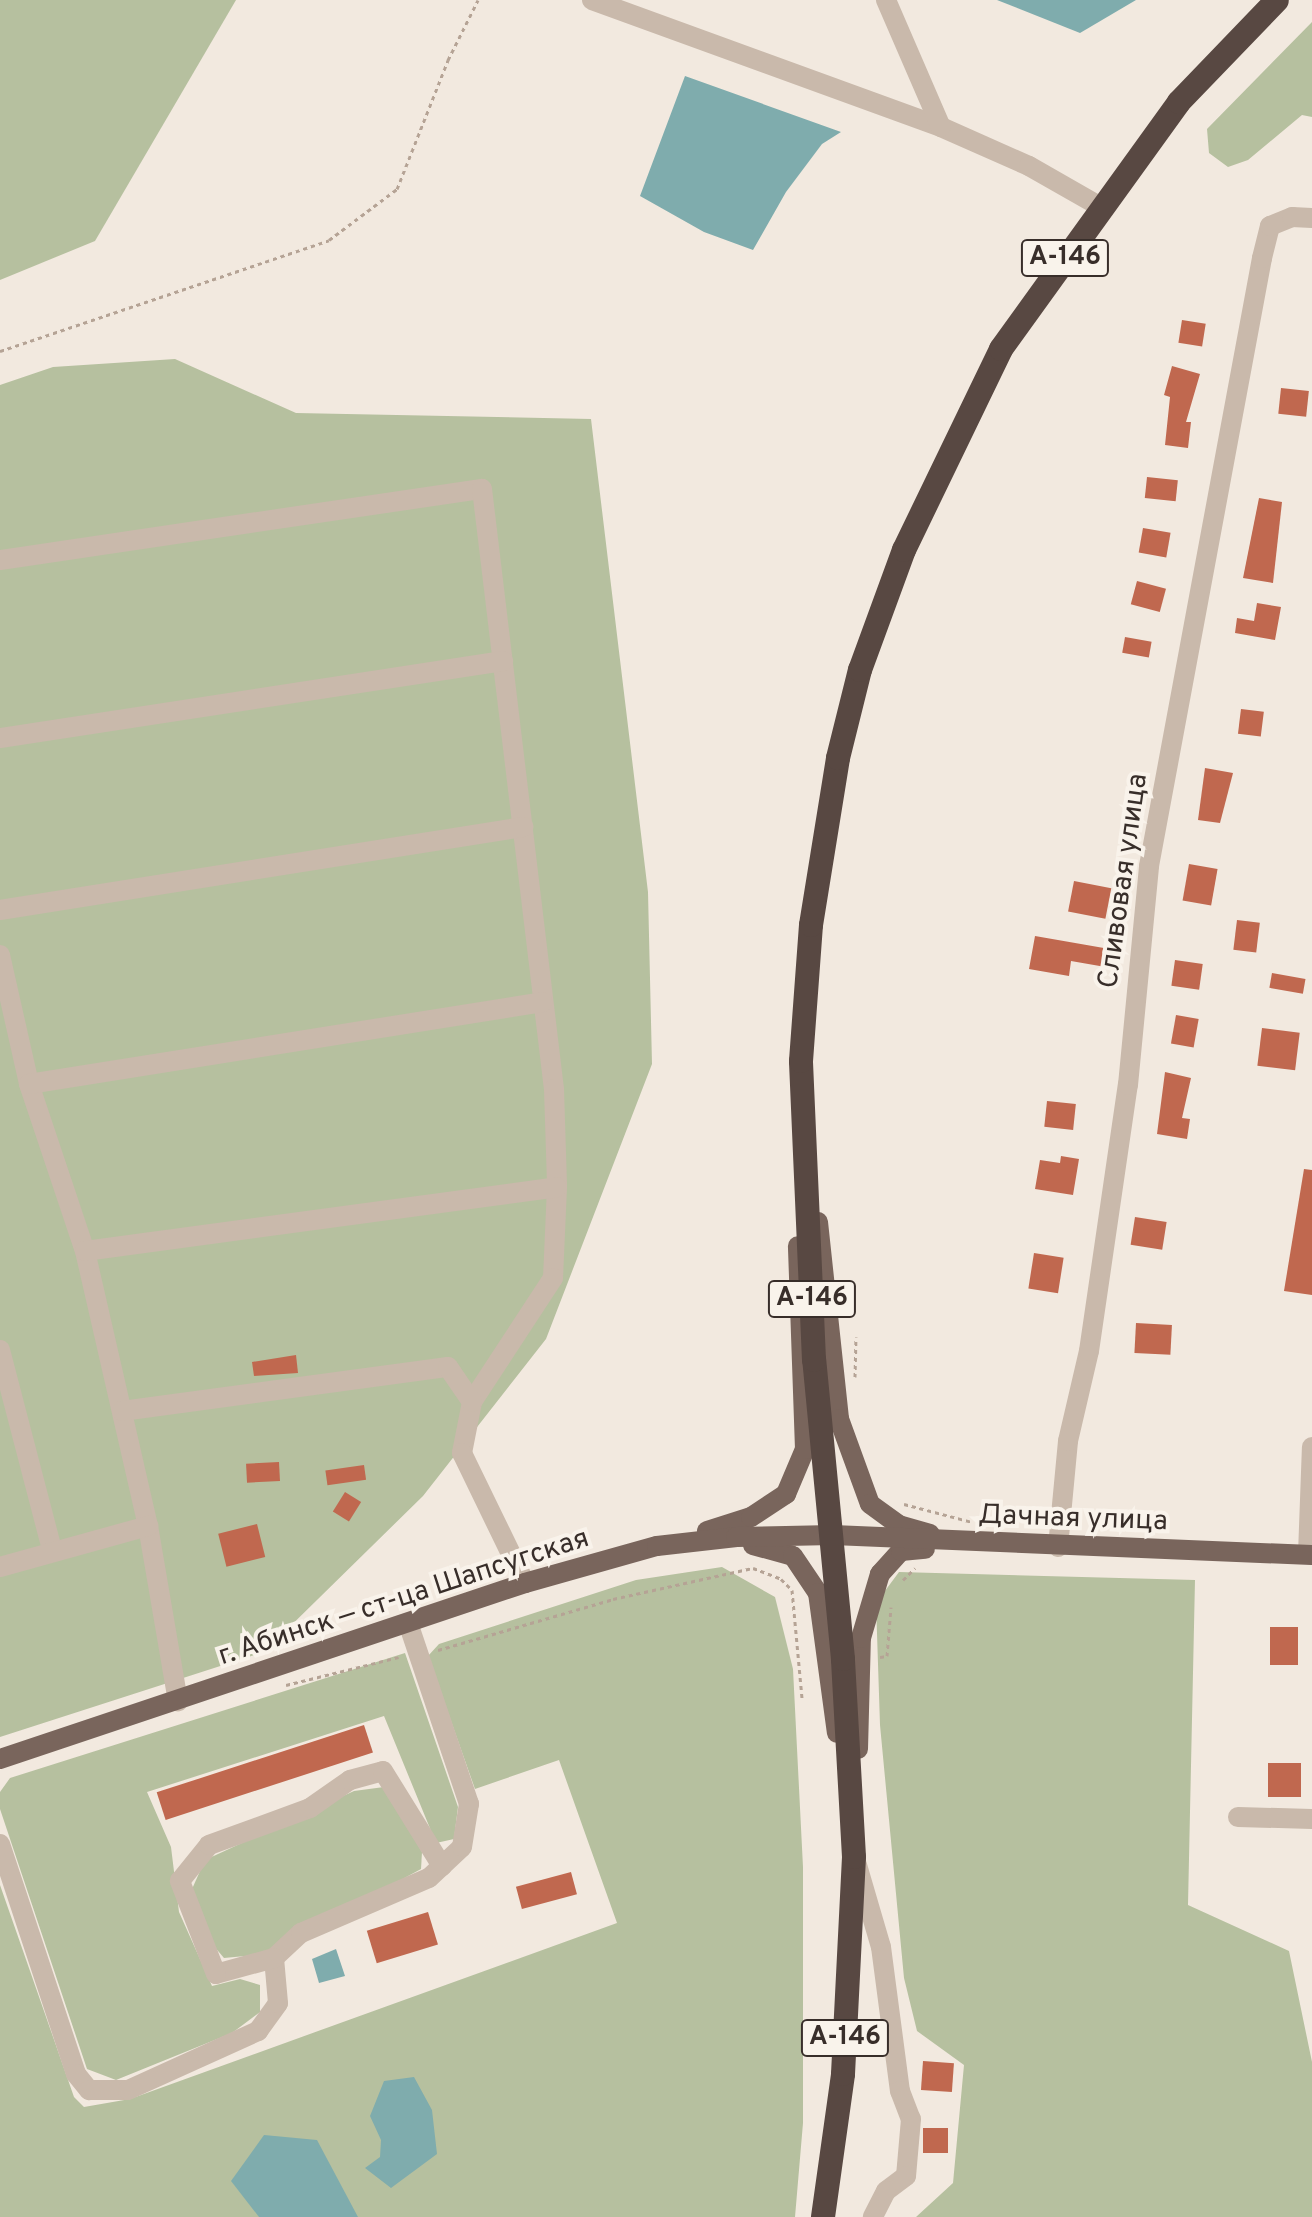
<!DOCTYPE html>
<meta charset="utf-8">
<style>
body{margin:0}
#map{position:relative;width:1312px;height:2217px;overflow:hidden;background:#f2e9df;font-family:Overpass,sans-serif}
div>[style]{position:absolute}
[style*='--x']{left:calc(var(--x)*1px);top:calc(var(--y)*1px);width:calc(var(--w)*1px);rotate:calc(var(--a)*1deg)}
.green>*{inset:0;background:#b6c09f}
.water>*{inset:0;background:#7facad}
.building>*{inset:0;background:#c0684f;transform-origin:0 0}
.path>*{height:3px;margin-top:-1.5px;transform-origin:0;background:repeating-linear-gradient(90deg,#b5a395 0 4px,transparent 0 8px)}
.minor>*{height:20px;margin:-10px;padding:0 10px;transform-origin:10px;border-radius:10px;background:#c9b9ab}
.major>*{height:20px;margin:-10px;padding:0 10px;transform-origin:10px;border-radius:10px;background:#79655c}
.highway>*{height:24px;margin:-12px;padding:0 12px;transform-origin:12px;border-radius:12px;background:#584842}
span{translate:-50% -50%;white-space:nowrap;text-align:center;line-height:1.15;-webkit-text-stroke:8px #f9f3eb;paint-order:stroke}
.shield-label span{padding:2px 6px;background:#f9f3eb;border:2px solid;border-radius:6px;-webkit-text-stroke-width:0}
.shield-label{font-size:26px;color:#382e2a;font-weight:700}
.street-label{font-size:28px;color:#382e2a}
</style>
<div id="map">
<div class="green">
<div style="clip-path:polygon(0 0,236px 0,95px 241px,0 280px)"></div>
<div style="clip-path:polygon(1312px 22px,1312px 117px,1302px 115px,1248px 160px,1228px 167px,1209px 153px,1207px 129px)"></div>
<div style="clip-path:polygon(175px 359px,296px 413px,591px 419px,648px 892px,652px 1064px,546px 1339px,423px 1496px,264px 1652px,0 1737px,0 385px,53px 367px)"></div>
<div style="clip-path:polygon(722px 1567px,775px 1597px,793px 1669px,803px 1867px,803px 2123px,795px 2217px,0 2217px,0 1885px,74px 2097px,84px 2107px,130px 2099px,617px 1923px,559px 1760px,475px 1789px,428px 1656px,439px 1644px,636px 1580px)"></div>
<div style="clip-path:polygon(899px 1572px,1195px 1580px,1188px 1905px,1289px 1951px,1312px 2062px,1312px 2217px,916px 2217px,953px 2183px,964px 2065px,917px 2031px,904px 1978px,880px 1725px,876px 1603px)"></div>
<div style="clip-path:polygon(405px 1653px,458px 1807px,454px 1839px,436px 1843px,384px 1716px,147px 1792px,171px 1847px,179px 1912px,212px 1986px,240px 1979px,260px 1985px,260px 2012px,232px 2033px,116px 2080px,87px 2069px,0 1809px,0 1792px,10px 1778px)"></div>
<div style="clip-path:polygon(384px 1787px,422px 1852px,421px 1869px,265px 1954px,224px 1958px,207px 1938px,192px 1889px,205px 1860px,354px 1791px)"></div>
</div>
<div class="water">
<div style="clip-path:polygon(997px 0,1136px 0,1080px 33px)"></div>
<div style="clip-path:polygon(685px 76px,841px 132px,822px 144px,786px 192px,753px 250px,704px 232px,640px 196px)"></div>
<div style="clip-path:polygon(336px 1949px,345px 1976px,319px 1983px,312px 1959px)"></div>
<div style="clip-path:polygon(414px 2077px,432px 2110px,437px 2154px,391px 2188px,365px 2168px,380px 2157px,381px 2140px,370px 2116px,384px 2081px)"></div>
<div style="clip-path:polygon(264px 2135px,317px 2140px,358px 2217px,259px 2217px,231px 2181px)"></div>
</div>
<div class="building">
<div style="left:1182px;top:320px;width:24px;height:23px;rotate:9deg"></div>
<div style="clip-path:polygon(1172px 366px,1200px 374px,1186px 422px,1191px 422px,1188px 448px,1165px 445px,1170px 397px,1164px 395px)"></div>
<div style="left:1281px;top:388px;width:28px;height:26px;rotate:6deg"></div>
<div style="left:1147px;top:477px;width:31px;height:21px;rotate:6deg"></div>
<div style="clip-path:polygon(1259px 498px,1282px 502px,1273px 583px,1243px 578px)"></div>
<div style="left:1143px;top:528px;width:28px;height:25px;rotate:10deg"></div>
<div style="left:1137px;top:581px;width:30px;height:24px;rotate:15deg"></div>
<div style="clip-path:polygon(1257px 603px,1281px 607px,1275px 640px,1235px 633px,1237px 618px,1254px 621px)"></div>
<div style="left:1125px;top:637px;width:27px;height:16px;rotate:10deg"></div>
<div style="left:1241px;top:709px;width:23px;height:25px;rotate:7deg"></div>
<div style="clip-path:polygon(1205px 768px,1233px 773px,1220px 823px,1198px 820px)"></div>
<div style="left:1189px;top:864px;width:29px;height:37px;rotate:10deg"></div>
<div style="left:1074px;top:881px;width:38px;height:31px;rotate:11deg"></div>
<div style="left:1237px;top:920px;width:23px;height:30px;rotate:7deg"></div>
<div style="clip-path:polygon(1035px 936px,1121px 951px,1117px 969px,1071px 961px,1069px 976px,1029px 969px)"></div>
<div style="left:1175px;top:960px;width:28px;height:26px;rotate:8deg"></div>
<div style="left:1272px;top:973px;width:34px;height:15px;rotate:10deg"></div>
<div style="left:1176px;top:1015px;width:23px;height:29px;rotate:10deg"></div>
<div style="left:1262px;top:1028px;width:38px;height:38px;rotate:7deg"></div>
<div style="clip-path:polygon(1165px 1072px,1191px 1078px,1182px 1118px,1190px 1119px,1187px 1139px,1157px 1134px)"></div>
<div style="left:1047px;top:1101px;width:29px;height:26px;rotate:6deg"></div>
<div style="clip-path:polygon(1061px 1156px,1079px 1159px,1073px 1195px,1035px 1189px,1040px 1160px,1060px 1163px)"></div>
<div style="clip-path:polygon(1304px 1169px,1312px 1170px,1312px 1295px,1284px 1291px)"></div>
<div style="left:1135px;top:1217px;width:32px;height:28px;rotate:9deg"></div>
<div style="left:1034px;top:1253px;width:30px;height:36px;rotate:9deg"></div>
<div style="left:1136px;top:1323px;width:36px;height:30px;rotate:3deg"></div>
<div style="clip-path:polygon(296px 1355px,298px 1373px,254px 1376px,252px 1362px)"></div>
<div style="left:279px;top:1462px;width:19px;height:33px;rotate:87deg"></div>
<div style="left:364px;top:1465px;width:15px;height:39px;rotate:82deg"></div>
<div style="left:345px;top:1492px;width:19px;height:23px;rotate:32deg"></div>
<div style="left:257px;top:1524px;width:34px;height:40px;rotate:76deg"></div>
<div style="left:1270px;top:1627px;width:28px;height:38px"></div>
<div style="left:364px;top:1725px;width:29px;height:218px;rotate:72deg"></div>
<div style="left:1268px;top:1763px;width:33px;height:34px"></div>
<div style="left:571px;top:1872px;width:23px;height:57px;rotate:75deg"></div>
<div style="left:428px;top:1912px;width:34px;height:64px;rotate:73deg"></div>
<div style="left:923px;top:2061px;width:31px;height:29px;rotate:4deg"></div>
<div style="left:923px;top:2128px;width:25px;height:25px"></div>
</div>
<div class="path">
<div style="--x:0;--y:351;--w:347;--a:-18.6"></div>
<div style="--x:329;--y:240;--w:85;--a:-36.9"></div>
<div style="--x:397;--y:189;--w:139;--a:-68.4"></div>
<div style="--x:448;--y:60;--w:67;--a:-63.4"></div>
<div style="--x:855;--y:1377;--w:40;--a:-88.6"></div>
<div style="--x:904;--y:1504;--w:70;--a:14.8"></div>
<div style="--x:903;--y:1580;--w:17;--a:-45"></div>
<div style="--x:438;--y:1650;--w:182;--a:-16.2"></div>
<div style="--x:613;--y:1599;--w:143;--a:-12.5"></div>
<div style="--x:753;--y:1568;--w:30;--a:21"></div>
<div style="--x:781;--y:1579;--w:16;--a:45"></div>
<div style="--x:792;--y:1590;--w:108;--a:84.7"></div>
<div style="--x:880;--y:1657;--w:7;--a:-8"></div>
<div style="--x:887;--y:1656;--w:49;--a:-85.3"></div>
<div style="--x:286;--y:1685;--w:116;--a:-13.9"></div>
</div>
<div class="minor">
<div style="--x:592;--y:0;--w:371;--a:20"></div>
<div style="--x:941;--y:127;--w:96;--a:23.9"></div>
<div style="--x:1029;--y:166;--w:83;--a:29.7"></div>
<div style="--x:886;--y:0;--w:138;--a:66.6"></div>
<div style="--x:0;--y:560;--w:487;--a:-8.4"></div>
<div style="--x:482;--y:489;--w:604;--a:83.16"></div>
<div style="--x:554;--y:1089;--w:98;--a:88.2"></div>
<div style="--x:557;--y:1187;--w:91;--a:92.5"></div>
<div style="--x:553;--y:1278;--w:148;--a:123.2"></div>
<div style="--x:472;--y:1402;--w:52;--a:101.1"></div>
<div style="--x:462;--y:1453;--w:144;--a:64.1"></div>
<div style="--x:0;--y:738;--w:509;--a:-8.7"></div>
<div style="--x:0;--y:910;--w:530;--a:-9.02"></div>
<div style="--x:0;--y:955;--w:132;--a:77.3"></div>
<div style="--x:29;--y:1084;--w:176;--a:71.5"></div>
<div style="--x:85;--y:1251;--w:282;--a:77.1"></div>
<div style="--x:148;--y:1526;--w:178;--a:80.3"></div>
<div style="--x:29;--y:1084;--w:520;--a:-9.06"></div>
<div style="--x:85;--y:1251;--w:476;--a:-7.7"></div>
<div style="--x:0;--y:1350;--w:207;--a:75.4"></div>
<div style="--x:122;--y:1411;--w:329;--a:-7.7"></div>
<div style="--x:448;--y:1367;--w:42;--a:55.6"></div>
<div style="--x:1058;--y:1547;--w:106;--a:-84.6"></div>
<div style="--x:1068;--y:1441;--w:92;--a:-76.9"></div>
<div style="--x:1089;--y:1351;--w:269;--a:-81.7"></div>
<div style="--x:1128;--y:1085;--w:220;--a:-84.5"></div>
<div style="--x:1149;--y:866;--w:618;--a:-79.47"></div>
<div style="--x:1262;--y:258;--w:33;--a:-76"></div>
<div style="--x:1270;--y:226;--w:24;--a:-22"></div>
<div style="--x:1292;--y:217;--w:20;--a:3"></div>
<div style="--x:1308;--y:1554;--w:107;--a:-87.9"></div>
<div style="--x:0;--y:1567;--w:154;--a:-15.5"></div>
<div style="--x:1238;--y:1817;--w:74;--a:1.5"></div>
<div style="--x:0;--y:1844;--w:242;--a:71.7"></div>
<div style="--x:76;--y:2074;--w:21;--a:51"></div>
<div style="--x:89;--y:2090;--w:39;--a:0"></div>
<div style="--x:128;--y:2090;--w:143;--a:-24.4"></div>
<div style="--x:258;--y:2031;--w:34;--a:-54"></div>
<div style="--x:278;--y:2003;--w:45;--a:-95.1"></div>
<div style="--x:274;--y:1958;--w:37;--a:-43"></div>
<div style="--x:301;--y:1933;--w:139;--a:-23.3"></div>
<div style="--x:429;--y:1878;--w:45;--a:-43.2"></div>
<div style="--x:462;--y:1847;--w:44;--a:-80.8"></div>
<div style="--x:469;--y:1804;--w:188;--a:-108.6"></div>
<div style="--x:857;--y:1865;--w:85;--a:73.7"></div>
<div style="--x:881;--y:1947;--w:145;--a:82.5"></div>
<div style="--x:900;--y:2091;--w:30;--a:69"></div>
<div style="--x:911;--y:2119;--w:57;--a:95"></div>
<div style="--x:906;--y:2176;--w:25;--a:143"></div>
<div style="--x:886;--y:2191;--w:29;--a:117"></div>
<div style="--x:274;--y:1958;--w:60;--a:164.6"></div>
<div style="--x:216;--y:1974;--w:100;--a:-111.2"></div>
<div style="--x:180;--y:1881;--w:46;--a:-51.1"></div>
<div style="--x:209;--y:1845;--w:108;--a:-20.1"></div>
<div style="--x:310;--y:1808;--w:49;--a:-35"></div>
<div style="--x:350;--y:1780;--w:34;--a:-15"></div>
<div style="--x:383;--y:1771;--w:112;--a:58.2"></div>
</div>
<div class="major">
<div style="--x:818;--y:1222;--w:198;--a:83.9"></div>
<div style="--x:839;--y:1419;--w:90;--a:70"></div>
<div style="--x:870;--y:1504;--w:36;--a:36"></div>
<div style="--x:899;--y:1525;--w:32;--a:16"></div>
<div style="--x:707;--y:1531;--w:46;--a:-17.7"></div>
<div style="--x:751;--y:1517;--w:42;--a:-33.3"></div>
<div style="--x:786;--y:1494;--w:49;--a:-67.1"></div>
<div style="--x:805;--y:1449;--w:203;--a:-92"></div>
<div style="--x:753;--y:1545;--w:41;--a:15.4"></div>
<div style="--x:793;--y:1556;--w:45;--a:56"></div>
<div style="--x:818;--y:1593;--w:141;--a:82.3"></div>
<div style="--x:858;--y:1749;--w:111;--a:-88.5"></div>
<div style="--x:861;--y:1638;--w:67;--a:-73.5"></div>
<div style="--x:880;--y:1574;--w:31;--a:-48"></div>
<div style="--x:901;--y:1551;--w:24;--a:-5"></div>
<div style="--x:0;--y:1759;--w:554;--a:-18.53"></div>
<div style="--x:525;--y:1583;--w:137;--a:-15.7"></div>
<div style="--x:657;--y:1546;--w:80;--a:-6.5"></div>
<div style="--x:736;--y:1537;--w:97;--a:-1.2"></div>
<div style="--x:833;--y:1535;--w:479;--a:2.4"></div>
</div>
<div class="highway">
<div style="--x:823;--y:2217;--w:144;--a:-82"></div>
<div style="--x:843;--y:2074;--w:217;--a:-87.1"></div>
<div style="--x:854;--y:1857;--w:198;--a:-93.2"></div>
<div style="--x:843;--y:1659;--w:300;--a:-95.5"></div>
<div style="--x:814;--y:1360;--w:299;--a:-92.5"></div>
<div style="--x:801;--y:1061;--w:136;--a:-85.8"></div>
<div style="--x:811;--y:925;--w:169;--a:-80.8"></div>
<div style="--x:838;--y:758;--w:91;--a:-76"></div>
<div style="--x:860;--y:670;--w:128;--a:-69.9"></div>
<div style="--x:904;--y:550;--w:223;--a:-64.2"></div>
<div style="--x:1001;--y:349;--w:304;--a:-54.2"></div>
<div style="--x:1179;--y:102;--w:141;--a:-46.1"></div>
</div>
<div class="shield-label">
<span style="left:1065px;top:258px">А-146</span>
<span style="left:812px;top:1299px">А-146</span>
<span style="left:845px;top:2038px">А-146</span>
</div>
<div class="street-label">
<span style="left:1124px;top:881px;rotate:-82deg">Сливовая улица</span>
<span style="left:1073px;top:1519px;rotate:2deg">Дачная улица</span>
<span style="left:404px;top:1598px;rotate:-18deg">г. Абинск — ст-ца Шапсугская</span>
</div>
</div>
